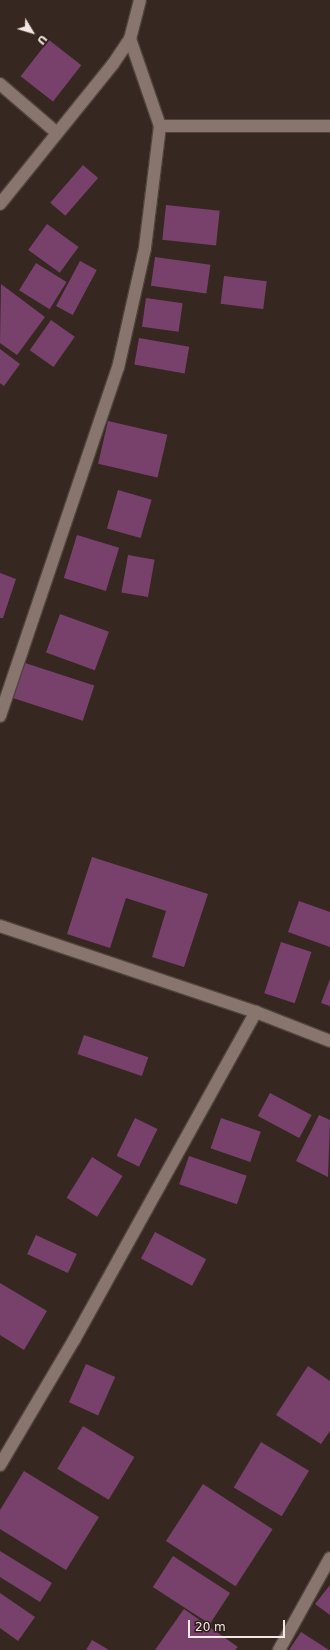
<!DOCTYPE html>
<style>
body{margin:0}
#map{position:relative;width:330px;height:1650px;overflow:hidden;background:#372721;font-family:"DejaVu Sans",sans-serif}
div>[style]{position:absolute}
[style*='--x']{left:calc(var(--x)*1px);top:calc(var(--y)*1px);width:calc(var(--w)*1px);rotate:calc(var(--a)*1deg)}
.building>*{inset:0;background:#77416c;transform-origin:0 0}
.roads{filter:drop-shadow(1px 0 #51443e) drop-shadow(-1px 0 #51443e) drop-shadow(0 1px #51443e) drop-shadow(0 -1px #51443e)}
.minor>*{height:12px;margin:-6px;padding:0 6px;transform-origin:6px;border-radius:6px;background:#88756e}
span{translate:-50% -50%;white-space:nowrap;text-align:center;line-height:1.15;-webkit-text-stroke:4px #2c1e18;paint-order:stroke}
.north{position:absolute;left:12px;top:12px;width:40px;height:40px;-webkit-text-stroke:3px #2c1e18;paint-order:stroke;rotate:128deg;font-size:11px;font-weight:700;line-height:16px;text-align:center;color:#f3e8e4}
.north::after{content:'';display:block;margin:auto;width:14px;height:18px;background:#f3e8e4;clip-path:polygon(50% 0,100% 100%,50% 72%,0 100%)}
.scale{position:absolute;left:188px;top:1620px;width:97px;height:18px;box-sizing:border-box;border:2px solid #f3e8e4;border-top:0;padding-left:5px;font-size:12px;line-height:14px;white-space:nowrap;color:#f3e8e4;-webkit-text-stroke:3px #2c1e18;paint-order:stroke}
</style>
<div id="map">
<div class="building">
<div style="left:49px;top:40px;width:41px;height:46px;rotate:38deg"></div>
<div style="left:83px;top:165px;width:20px;height:50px;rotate:41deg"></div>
<div style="left:166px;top:205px;width:54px;height:35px;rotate:6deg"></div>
<div style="left:47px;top:224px;width:39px;height:32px;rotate:36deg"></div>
<div style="left:155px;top:257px;width:56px;height:29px;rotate:8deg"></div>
<div style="left:80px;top:261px;width:19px;height:51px;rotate:28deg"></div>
<div style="left:36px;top:263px;width:36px;height:32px;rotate:32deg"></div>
<div style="left:224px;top:276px;width:43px;height:28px;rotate:7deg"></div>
<div style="clip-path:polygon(1px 284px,45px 317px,17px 355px,0 343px)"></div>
<div style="left:146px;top:298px;width:37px;height:29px;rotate:8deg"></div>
<div style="left:51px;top:320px;width:29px;height:37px;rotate:35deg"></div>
<div style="left:139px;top:338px;width:51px;height:27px;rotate:10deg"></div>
<div style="clip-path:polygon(0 349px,20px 364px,4px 386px,0 383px)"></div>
<div style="left:108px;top:421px;width:61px;height:44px;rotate:13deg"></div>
<div style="left:118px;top:490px;width:35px;height:40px;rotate:16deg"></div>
<div style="left:77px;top:535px;width:44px;height:45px;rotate:17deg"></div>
<div style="left:128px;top:555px;width:27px;height:38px;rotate:10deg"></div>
<div style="clip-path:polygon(0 573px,16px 579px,3px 618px,0 618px)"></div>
<div style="left:60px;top:614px;width:52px;height:41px;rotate:20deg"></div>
<div style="left:22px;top:662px;width:76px;height:37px;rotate:18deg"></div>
<div style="clip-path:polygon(92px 857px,208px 894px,184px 967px,152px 957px,166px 911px,126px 898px,110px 948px,67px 934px)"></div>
<div style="clip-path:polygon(299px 901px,330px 912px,330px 947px,288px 932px)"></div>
<div style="left:281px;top:942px;width:32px;height:54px;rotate:18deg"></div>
<div style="clip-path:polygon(330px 979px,330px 1006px,321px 1003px)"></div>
<div style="left:84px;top:1035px;width:68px;height:20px;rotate:19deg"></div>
<div style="left:270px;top:1093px;width:47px;height:26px;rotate:28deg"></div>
<div style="clip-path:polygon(319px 1115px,330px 1120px,328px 1177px,296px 1161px)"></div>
<div style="left:135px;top:1118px;width:25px;height:42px;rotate:26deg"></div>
<div style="left:221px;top:1118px;width:42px;height:32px;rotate:19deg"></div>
<div style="left:189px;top:1156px;width:61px;height:30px;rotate:19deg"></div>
<div style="left:92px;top:1157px;width:36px;height:48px;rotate:32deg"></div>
<div style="left:155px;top:1232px;width:58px;height:30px;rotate:28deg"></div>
<div style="left:36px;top:1235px;width:45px;height:21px;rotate:25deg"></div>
<div style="clip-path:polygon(0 1283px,47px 1311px,24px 1350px,0 1335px)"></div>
<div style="left:86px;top:1364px;width:32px;height:42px;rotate:24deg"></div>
<div style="clip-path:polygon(308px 1366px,330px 1381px,330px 1431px,321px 1444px,276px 1415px)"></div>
<div style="left:83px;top:1426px;width:60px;height:50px;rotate:31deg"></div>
<div style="left:261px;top:1442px;width:56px;height:53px;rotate:31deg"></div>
<div style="clip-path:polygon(24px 1471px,99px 1517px,66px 1570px,0 1529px,0 1510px)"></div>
<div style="left:203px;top:1484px;width:83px;height:68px;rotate:33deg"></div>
<div style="clip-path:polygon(0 1551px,52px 1583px,40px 1602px,0 1577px)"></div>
<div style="left:173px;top:1556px;width:68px;height:37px;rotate:33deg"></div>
<div style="clip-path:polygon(330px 1585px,330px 1615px,315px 1604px)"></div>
<div style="clip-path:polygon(0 1593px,35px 1617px,18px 1641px,0 1628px)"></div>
<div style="clip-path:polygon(184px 1609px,238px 1647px,235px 1650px,155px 1650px)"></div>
<div style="clip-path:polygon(301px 1632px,329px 1650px,289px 1650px)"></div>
<div style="clip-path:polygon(92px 1640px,109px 1650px,86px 1650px)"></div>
</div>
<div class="roads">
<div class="minor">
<div style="--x:0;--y:84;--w:75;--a:40.7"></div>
<div style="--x:160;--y:126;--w:170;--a:0"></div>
<div style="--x:0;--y:204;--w:180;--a:-51.1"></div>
<div style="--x:113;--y:64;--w:30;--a:-56"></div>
<div style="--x:130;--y:39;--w:40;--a:-75.6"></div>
<div style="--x:0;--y:716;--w:367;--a:-71.3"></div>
<div style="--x:118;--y:368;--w:123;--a:-77.3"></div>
<div style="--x:145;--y:248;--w:123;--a:-83"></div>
<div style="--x:160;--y:126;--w:92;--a:-109"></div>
<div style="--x:0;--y:926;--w:270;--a:18.6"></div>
<div style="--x:256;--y:1012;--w:79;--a:21.4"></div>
<div style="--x:0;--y:1465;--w:145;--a:-59.4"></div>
<div style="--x:74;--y:1340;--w:375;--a:-61"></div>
<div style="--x:279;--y:1650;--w:105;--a:-61"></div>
</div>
</div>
<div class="north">U</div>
<div class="scale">20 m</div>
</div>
